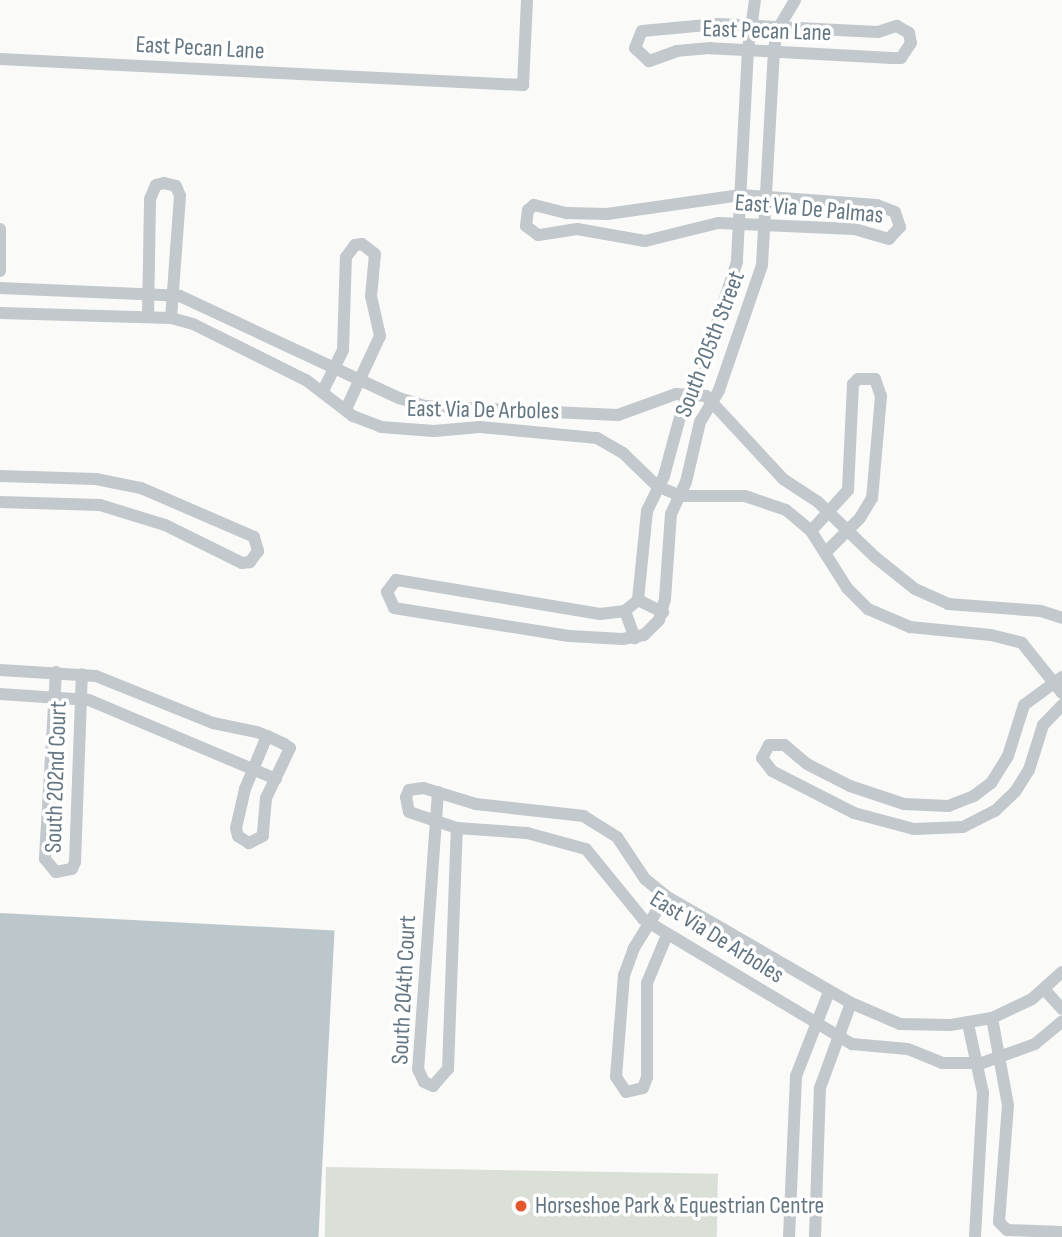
<!DOCTYPE html>
<style>
body{margin:0}
#map{position:relative;width:1062px;height:1237px;overflow:hidden;background:#fafaf8;font-family:"Sofia Sans Condensed",sans-serif}
div>[style]{position:absolute}
[style*='--x']{left:calc(var(--x)*1px);top:calc(var(--y)*1px);width:calc(var(--w)*1px);rotate:calc(var(--a)*1deg)}
.green>*{inset:0;background:#dadfd7;transform-origin:0 0}
.water>*{inset:0;background:#bbc7cb;transform-origin:0 0}
.minor>*{height:12px;margin:-6px;padding:0 6px;transform-origin:6px;border-radius:6px;background:#c3c8cc}
.dots>*{width:19px;height:19px;translate:-50% -50%;box-sizing:border-box;border:4px solid #fff;border-radius:50%}
span{translate:-50% -50%;white-space:nowrap;text-align:center;line-height:1.15;-webkit-text-stroke:7px #fff;paint-order:stroke}
.street-label{font-size:24px;color:#657683}
.poi-label{font-size:24px;color:#657683}
.left{translate:0 -50%;text-align:left}
</style>
<div id="map">
<div class="green">
<div style="left:326px;top:1167px;width:392px;height:70px;rotate:1deg"></div>
</div>
<div class="water">
<div style="left:0;top:913px;width:335px;height:324px;rotate:3deg"></div>
</div>
<div class="minor">
<div style="--x:755;--y:0;--w:49;--a:98.1"></div>
<div style="--x:748;--y:49;--w:213;--a:93"></div>
<div style="--x:737;--y:262;--w:108;--a:108.3"></div>
<div style="--x:703;--y:365;--w:46;--a:116"></div>
<div style="--x:683;--y:406;--w:73;--a:105.2"></div>
<div style="--x:664;--y:476;--w:39;--a:116"></div>
<div style="--x:647;--y:511;--w:89;--a:95.8"></div>
<div style="--x:638;--y:600;--w:17;--a:140"></div>
<div style="--x:625;--y:611;--w:25;--a:173"></div>
<div style="--x:600;--y:614;--w:207;--a:-170.5"></div>
<div style="--x:396;--y:580;--w:15;--a:127"></div>
<div style="--x:387;--y:592;--w:17;--a:66"></div>
<div style="--x:394;--y:608;--w:177;--a:9.1"></div>
<div style="--x:569;--y:636;--w:54;--a:3.2"></div>
<div style="--x:623;--y:639;--w:21;--a:-11"></div>
<div style="--x:644;--y:635;--w:21;--a:-45"></div>
<div style="--x:659;--y:620;--w:22;--a:-74"></div>
<div style="--x:665;--y:599;--w:85;--a:-86"></div>
<div style="--x:671;--y:514;--w:35;--a:-65"></div>
<div style="--x:686;--y:482;--w:62;--a:-76.9"></div>
<div style="--x:700;--y:422;--w:37;--a:-59"></div>
<div style="--x:719;--y:390;--w:132;--a:-71"></div>
<div style="--x:762;--y:265;--w:217;--a:-86.8"></div>
<div style="--x:774;--y:48;--w:22;--a:-77"></div>
<div style="--x:779;--y:27;--w:31;--a:-59"></div>
<div style="--x:718;--y:24;--w:160;--a:2.9"></div>
<div style="--x:878;--y:32;--w:20;--a:-18"></div>
<div style="--x:897;--y:26;--w:14;--a:30"></div>
<div style="--x:909;--y:33;--w:10;--a:79"></div>
<div style="--x:911;--y:43;--w:18;--a:124"></div>
<div style="--x:901;--y:58;--w:9;--a:180"></div>
<div style="--x:892;--y:58;--w:182;--a:-176.9"></div>
<div style="--x:710;--y:48;--w:33;--a:175"></div>
<div style="--x:677;--y:51;--w:30;--a:160"></div>
<div style="--x:649;--y:61;--w:19;--a:-137"></div>
<div style="--x:635;--y:48;--w:18;--a:-68"></div>
<div style="--x:642;--y:31;--w:76;--a:-5.3"></div>
<div style="--x:0;--y:59;--w:524;--a:2.85"></div>
<div style="--x:523;--y:85;--w:85;--a:-87.3"></div>
<div style="--x:741;--y:195;--w:136;--a:4.2"></div>
<div style="--x:877;--y:205;--w:19;--a:21"></div>
<div style="--x:895;--y:212;--w:16;--a:72"></div>
<div style="--x:900;--y:227;--w:16;--a:133"></div>
<div style="--x:889;--y:239;--w:36;--a:-164"></div>
<div style="--x:854;--y:229;--w:136;--a:-177.5"></div>
<div style="--x:718;--y:223;--w:75;--a:166.1"></div>
<div style="--x:645;--y:241;--w:69;--a:-170"></div>
<div style="--x:577;--y:229;--w:39;--a:171"></div>
<div style="--x:538;--y:235;--w:15;--a:-143"></div>
<div style="--x:526;--y:226;--w:16;--a:-83"></div>
<div style="--x:528;--y:210;--w:8;--a:-40"></div>
<div style="--x:534;--y:205;--w:34;--a:14"></div>
<div style="--x:567;--y:213;--w:40;--a:1.4"></div>
<div style="--x:607;--y:214;--w:135;--a:-8.1"></div>
<div style="--x:0;--y:229;--w:42;--a:90"></div>
<div style="--x:0;--y:288;--w:180;--a:2.5"></div>
<div style="--x:180;--y:296;--w:242;--a:25"></div>
<div style="--x:399;--y:398;--w:27;--a:17"></div>
<div style="--x:425;--y:406;--w:193;--a:2.7"></div>
<div style="--x:618;--y:415;--w:62;--a:-19.9"></div>
<div style="--x:676;--y:394;--w:30;--a:4"></div>
<div style="--x:706;--y:396;--w:113;--a:47.1"></div>
<div style="--x:783;--y:479;--w:42;--a:33.3"></div>
<div style="--x:818;--y:502;--w:79;--a:44"></div>
<div style="--x:875;--y:557;--w:51;--a:38.7"></div>
<div style="--x:915;--y:589;--w:36;--a:24"></div>
<div style="--x:948;--y:604;--w:93;--a:4.3"></div>
<div style="--x:1041;--y:611;--w:22;--a:18"></div>
<div style="--x:0;--y:313;--w:171;--a:1.7"></div>
<div style="--x:171;--y:318;--w:23;--a:15"></div>
<div style="--x:193;--y:324;--w:126;--a:26.4"></div>
<div style="--x:306;--y:380;--w:59;--a:37.5"></div>
<div style="--x:353;--y:416;--w:30;--a:21"></div>
<div style="--x:381;--y:427;--w:53;--a:4.3"></div>
<div style="--x:434;--y:431;--w:46;--a:-5"></div>
<div style="--x:480;--y:427;--w:118;--a:5.4"></div>
<div style="--x:597;--y:438;--w:30;--a:30"></div>
<div style="--x:623;--y:453;--w:47;--a:44.1"></div>
<div style="--x:657;--y:486;--w:25;--a:23"></div>
<div style="--x:680;--y:496;--w:65;--a:0"></div>
<div style="--x:745;--y:496;--w:43;--a:18.9"></div>
<div style="--x:786;--y:510;--w:33;--a:40"></div>
<div style="--x:811;--y:531;--w:67;--a:57.7"></div>
<div style="--x:847;--y:588;--w:30;--a:45"></div>
<div style="--x:868;--y:609;--w:46;--a:23.2"></div>
<div style="--x:910;--y:627;--w:81;--a:5.6"></div>
<div style="--x:991;--y:635;--w:32;--a:14"></div>
<div style="--x:1022;--y:643;--w:64;--a:51.3"></div>
<div style="--x:148;--y:317;--w:118;--a:-89"></div>
<div style="--x:150;--y:199;--w:15;--a:-67"></div>
<div style="--x:156;--y:185;--w:8;--a:-14"></div>
<div style="--x:164;--y:183;--w:12;--a:14"></div>
<div style="--x:176;--y:186;--w:11;--a:68"></div>
<div style="--x:180;--y:196;--w:122;--a:94.2"></div>
<div style="--x:323;--y:391;--w:46;--a:-64"></div>
<div style="--x:343;--y:350;--w:93;--a:-88.2"></div>
<div style="--x:346;--y:257;--w:15;--a:-53"></div>
<div style="--x:355;--y:245;--w:7;--a:-8"></div>
<div style="--x:362;--y:244;--w:16;--a:38"></div>
<div style="--x:375;--y:254;--w:42;--a:95.4"></div>
<div style="--x:371;--y:296;--w:41;--a:77.3"></div>
<div style="--x:380;--y:336;--w:81;--a:115"></div>
<div style="--x:0;--y:476;--w:96;--a:1.8"></div>
<div style="--x:96;--y:479;--w:46;--a:11.3"></div>
<div style="--x:141;--y:488;--w:123;--a:23.4"></div>
<div style="--x:254;--y:537;--w:15;--a:74"></div>
<div style="--x:258;--y:551;--w:14;--a:126"></div>
<div style="--x:250;--y:562;--w:8;--a:173"></div>
<div style="--x:242;--y:563;--w:86;--a:-153.7"></div>
<div style="--x:165;--y:525;--w:68;--a:-162.9"></div>
<div style="--x:100;--y:505;--w:100;--a:-178.3"></div>
<div style="--x:811;--y:531;--w:55;--a:-47.9"></div>
<div style="--x:848;--y:490;--w:106;--a:-87.3"></div>
<div style="--x:853;--y:384;--w:7;--a:-45"></div>
<div style="--x:858;--y:379;--w:17;--a:0"></div>
<div style="--x:875;--y:379;--w:18;--a:71"></div>
<div style="--x:881;--y:396;--w:102;--a:95"></div>
<div style="--x:872;--y:498;--w:23;--a:121"></div>
<div style="--x:860;--y:518;--w:49;--a:135"></div>
<div style="--x:638;--y:600;--w:28;--a:26"></div>
<div style="--x:625;--y:611;--w:29;--a:70"></div>
<div style="--x:0;--y:670;--w:96;--a:3.6"></div>
<div style="--x:96;--y:676;--w:126;--a:21.9"></div>
<div style="--x:213;--y:723;--w:45;--a:11.6"></div>
<div style="--x:257;--y:732;--w:11;--a:22"></div>
<div style="--x:267;--y:736;--w:19;--a:25"></div>
<div style="--x:284;--y:744;--w:7;--a:34"></div>
<div style="--x:290;--y:748;--w:55;--a:115.6"></div>
<div style="--x:266;--y:798;--w:38;--a:95"></div>
<div style="--x:263;--y:836;--w:16;--a:153"></div>
<div style="--x:249;--y:843;--w:13;--a:-148"></div>
<div style="--x:238;--y:836;--w:8;--a:-104"></div>
<div style="--x:236;--y:828;--w:40;--a:-77"></div>
<div style="--x:245;--y:789;--w:57;--a:-67.5"></div>
<div style="--x:56;--y:672;--w:187;--a:93.4"></div>
<div style="--x:45;--y:859;--w:17;--a:50"></div>
<div style="--x:56;--y:872;--w:16;--a:-11"></div>
<div style="--x:72;--y:869;--w:8;--a:-67"></div>
<div style="--x:75;--y:862;--w:188;--a:-87.9"></div>
<div style="--x:1062;--y:677;--w:47;--a:143.6"></div>
<div style="--x:1024;--y:705;--w:53;--a:107.4"></div>
<div style="--x:1008;--y:756;--w:32;--a:122"></div>
<div style="--x:991;--y:783;--w:21;--a:143"></div>
<div style="--x:974;--y:796;--w:28;--a:159"></div>
<div style="--x:948;--y:806;--w:44;--a:-177.4"></div>
<div style="--x:904;--y:804;--w:57;--a:-161.6"></div>
<div style="--x:850;--y:786;--w:48;--a:-152.9"></div>
<div style="--x:807;--y:764;--w:30;--a:-140"></div>
<div style="--x:784;--y:745;--w:15;--a:180"></div>
<div style="--x:769;--y:745;--w:15;--a:118"></div>
<div style="--x:762;--y:758;--w:16;--a:52"></div>
<div style="--x:772;--y:771;--w:92;--a:27.1"></div>
<div style="--x:854;--y:813;--w:62;--a:14.9"></div>
<div style="--x:914;--y:829;--w:49;--a:-2.3"></div>
<div style="--x:963;--y:827;--w:36;--a:-27"></div>
<div style="--x:995;--y:811;--w:28;--a:-44"></div>
<div style="--x:1015;--y:792;--w:26;--a:-58"></div>
<div style="--x:1029;--y:770;--w:47;--a:-72.7"></div>
<div style="--x:1043;--y:725;--w:28;--a:-46"></div>
<div style="--x:0;--y:694;--w:89;--a:3.9"></div>
<div style="--x:89;--y:700;--w:203;--a:22.9"></div>
<div style="--x:438;--y:792;--w:278;--a:94.1"></div>
<div style="--x:418;--y:1069;--w:14;--a:65"></div>
<div style="--x:424;--y:1082;--w:10;--a:24"></div>
<div style="--x:433;--y:1086;--w:23;--a:-49"></div>
<div style="--x:448;--y:1069;--w:241;--a:-87.9"></div>
<div style="--x:666;--y:896;--w:61;--a:121.6"></div>
<div style="--x:634;--y:948;--w:29;--a:110"></div>
<div style="--x:624;--y:975;--w:102;--a:94.5"></div>
<div style="--x:616;--y:1077;--w:18;--a:56"></div>
<div style="--x:626;--y:1092;--w:17;--a:-13"></div>
<div style="--x:643;--y:1088;--w:12;--a:-70"></div>
<div style="--x:647;--y:1077;--w:94;--a:-90"></div>
<div style="--x:647;--y:983;--w:52;--a:-67.4"></div>
<div style="--x:1062;--y:972;--w:40;--a:138"></div>
<div style="--x:1032;--y:999;--w:44;--a:154.6"></div>
<div style="--x:992;--y:1018;--w:43;--a:170.5"></div>
<div style="--x:950;--y:1025;--w:50;--a:-178.9"></div>
<div style="--x:900;--y:1024;--w:53;--a:-156.8"></div>
<div style="--x:851;--y:1003;--w:214;--a:-150"></div>
<div style="--x:666;--y:896;--w:27;--a:-141"></div>
<div style="--x:645;--y:879;--w:50;--a:-123.7"></div>
<div style="--x:617;--y:837;--w:39;--a:-148"></div>
<div style="--x:584;--y:816;--w:109;--a:-173.7"></div>
<div style="--x:476;--y:804;--w:55;--a:-163.2"></div>
<div style="--x:423;--y:788;--w:14;--a:172"></div>
<div style="--x:409;--y:790;--w:8;--a:113"></div>
<div style="--x:406;--y:797;--w:15;--a:79"></div>
<div style="--x:409;--y:812;--w:51;--a:18.4"></div>
<div style="--x:457;--y:828;--w:70;--a:4.1"></div>
<div style="--x:527;--y:833;--w:61;--a:15.2"></div>
<div style="--x:586;--y:849;--w:90;--a:50.8"></div>
<div style="--x:643;--y:919;--w:244;--a:30.9"></div>
<div style="--x:852;--y:1044;--w:56;--a:5.1"></div>
<div style="--x:908;--y:1049;--w:37;--a:22"></div>
<div style="--x:942;--y:1063;--w:40;--a:0"></div>
<div style="--x:982;--y:1063;--w:56;--a:-19.7"></div>
<div style="--x:1035;--y:1044;--w:35;--a:-40"></div>
<div style="--x:1044;--y:989;--w:27;--a:48"></div>
<div style="--x:992;--y:1018;--w:88;--a:79.6"></div>
<div style="--x:1008;--y:1105;--w:117;--a:94.4"></div>
<div style="--x:999;--y:1222;--w:11;--a:45"></div>
<div style="--x:1007;--y:1230;--w:55;--a:2.1"></div>
<div style="--x:968;--y:1024;--w:71;--a:77.7"></div>
<div style="--x:983;--y:1093;--w:144;--a:93.2"></div>
<div style="--x:789;--y:1237;--w:161;--a:-87.5"></div>
<div style="--x:796;--y:1076;--w:90;--a:-68.6"></div>
<div style="--x:815;--y:1237;--w:149;--a:-88.1"></div>
<div style="--x:820;--y:1088;--w:90;--a:-70"></div>
</div>
<div class="dots">
<div style="left:521px;top:1206px;background:#e4572e"></div>
</div>
<div class="street-label">
<span style="left:767px;top:31px;rotate:2deg">East Pecan Lane</span>
<span style="left:200px;top:48px;rotate:3deg">East Pecan Lane</span>
<span style="left:809px;top:209px;rotate:5deg">East Via De Palmas</span>
<span style="left:710px;top:344px;rotate:-69deg">South 205th Street</span>
<span style="left:483px;top:410px;rotate:1deg">East Via De Arboles</span>
<span style="left:56px;top:777px;rotate:-88deg">South 202nd Court</span>
<span style="left:717px;top:937px;rotate:32deg">East Via De Arboles</span>
<span style="left:404px;top:990px;rotate:-87deg">South 204th Court</span>
</div>
<div class="poi-label">
<span class="left" style="left:535px;top:1206px">Horseshoe Park &amp; Equestrian Centre</span>
</div>
</div>
